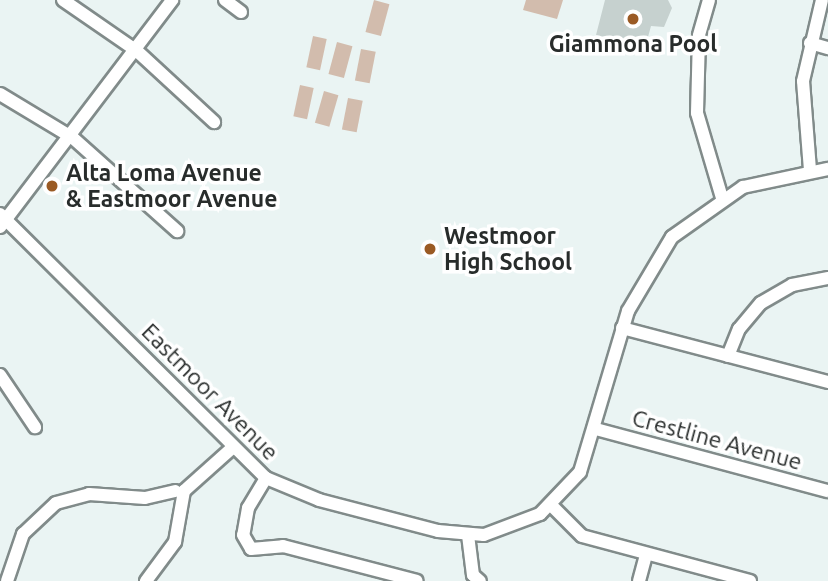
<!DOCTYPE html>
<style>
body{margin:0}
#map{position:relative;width:828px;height:581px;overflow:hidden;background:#eaf4f3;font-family:Ubuntu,sans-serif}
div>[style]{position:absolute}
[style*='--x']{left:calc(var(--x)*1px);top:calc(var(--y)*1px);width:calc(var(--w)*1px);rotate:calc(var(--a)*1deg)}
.green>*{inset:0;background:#d2bcad;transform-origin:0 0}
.building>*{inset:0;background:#c6d1cf}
.roads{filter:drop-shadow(2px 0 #818b8a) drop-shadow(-2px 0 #818b8a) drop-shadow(0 2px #818b8a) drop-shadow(0 -2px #818b8a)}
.minor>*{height:12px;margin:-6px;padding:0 6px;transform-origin:6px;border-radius:6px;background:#fff}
.dots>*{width:19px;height:19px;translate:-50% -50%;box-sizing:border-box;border:4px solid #fff;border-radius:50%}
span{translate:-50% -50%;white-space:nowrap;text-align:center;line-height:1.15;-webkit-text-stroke:7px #fff;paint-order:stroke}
.poi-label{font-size:23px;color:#282c2b;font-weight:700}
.left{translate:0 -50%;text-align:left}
.street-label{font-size:23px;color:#282c2b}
</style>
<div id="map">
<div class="green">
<div style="left:374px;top:0;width:16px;height:33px;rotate:15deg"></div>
<div style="clip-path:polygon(526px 0,563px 0,557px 19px,523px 10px)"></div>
<div style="left:313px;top:36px;width:14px;height:32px;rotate:12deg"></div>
<div style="left:337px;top:42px;width:16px;height:33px;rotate:15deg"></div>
<div style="left:361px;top:49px;width:15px;height:32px;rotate:11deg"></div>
<div style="left:300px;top:85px;width:14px;height:32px;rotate:12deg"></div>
<div style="left:324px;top:91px;width:15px;height:33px;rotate:16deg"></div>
<div style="left:348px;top:98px;width:15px;height:32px;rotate:11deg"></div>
</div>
<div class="building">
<div style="clip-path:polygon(605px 0,668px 0,672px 8px,664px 27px,651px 26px,645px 48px,596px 35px)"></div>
</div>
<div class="roads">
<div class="minor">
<div style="--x:63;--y:0;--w:90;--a:34.6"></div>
<div style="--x:137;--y:51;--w:105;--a:42.7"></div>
<div style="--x:225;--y:0;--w:20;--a:37"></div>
<div style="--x:709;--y:0;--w:37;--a:106"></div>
<div style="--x:699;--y:36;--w:77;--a:91.5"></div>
<div style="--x:697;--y:113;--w:89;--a:73.6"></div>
<div style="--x:810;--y:43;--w:19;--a:16"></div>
<div style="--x:0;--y:94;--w:85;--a:31.1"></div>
<div style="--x:73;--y:138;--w:140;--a:41.8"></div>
<div style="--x:810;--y:170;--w:89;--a:-94.5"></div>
<div style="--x:803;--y:81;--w:83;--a:-76.8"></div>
<div style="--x:0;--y:214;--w:375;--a:44.8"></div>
<div style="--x:266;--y:478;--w:57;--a:22.5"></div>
<div style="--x:319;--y:500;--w:123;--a:14.6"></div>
<div style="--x:438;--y:531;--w:46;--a:5"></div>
<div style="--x:484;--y:535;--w:60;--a:-20.6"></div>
<div style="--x:540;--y:514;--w:58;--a:-46.4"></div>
<div style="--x:580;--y:472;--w:168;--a:-73.4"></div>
<div style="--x:628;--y:311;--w:86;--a:-59.3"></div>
<div style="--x:672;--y:237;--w:87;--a:-35.2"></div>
<div style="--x:743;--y:187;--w:87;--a:-12"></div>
<div style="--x:0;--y:227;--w:285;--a:-52.8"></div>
<div style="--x:622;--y:328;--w:213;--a:14.7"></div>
<div style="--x:728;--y:356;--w:29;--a:-68"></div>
<div style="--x:739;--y:329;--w:34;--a:-50"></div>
<div style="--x:761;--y:303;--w:36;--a:-30"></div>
<div style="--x:792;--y:285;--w:37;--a:-11"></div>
<div style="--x:0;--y:375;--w:63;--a:56.1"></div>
<div style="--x:596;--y:429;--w:240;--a:15"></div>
<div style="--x:266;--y:478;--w:35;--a:121"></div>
<div style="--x:248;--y:508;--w:27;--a:100"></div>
<div style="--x:243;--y:535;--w:16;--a:60"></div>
<div style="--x:251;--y:549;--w:32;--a:-5"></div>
<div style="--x:283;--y:546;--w:138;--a:14.6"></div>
<div style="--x:552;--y:506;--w:42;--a:45"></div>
<div style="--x:582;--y:536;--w:174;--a:15"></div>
<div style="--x:468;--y:535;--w:40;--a:82.9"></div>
<div style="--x:473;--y:575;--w:9;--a:41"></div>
<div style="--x:7;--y:581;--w:50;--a:-71.2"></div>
<div style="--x:23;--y:534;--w:45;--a:-43.2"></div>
<div style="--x:56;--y:503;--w:34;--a:-15"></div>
<div style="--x:89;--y:494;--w:56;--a:4.1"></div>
<div style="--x:145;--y:498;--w:31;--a:-13"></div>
<div style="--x:146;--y:581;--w:49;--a:-53.4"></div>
<div style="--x:175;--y:542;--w:52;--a:-80"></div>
<div style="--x:184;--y:491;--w:63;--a:-41.8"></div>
<div style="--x:639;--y:581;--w:28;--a:-75"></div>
</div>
</div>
<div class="dots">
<div style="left:633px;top:19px;background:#9a5a24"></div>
<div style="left:52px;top:186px;background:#9a5a24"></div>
<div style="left:430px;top:249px;background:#9a5a24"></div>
</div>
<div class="poi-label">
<span style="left:633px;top:44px">Giammona Pool</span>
<span class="left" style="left:66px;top:186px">Alta Loma Avenue<br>&amp; Eastmoor Avenue</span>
<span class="left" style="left:444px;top:249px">Westmoor<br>High School</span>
</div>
<div class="street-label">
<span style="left:210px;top:392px;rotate:45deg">Eastmoor Avenue</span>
<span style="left:717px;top:440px;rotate:15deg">Crestline Avenue</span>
</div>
</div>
